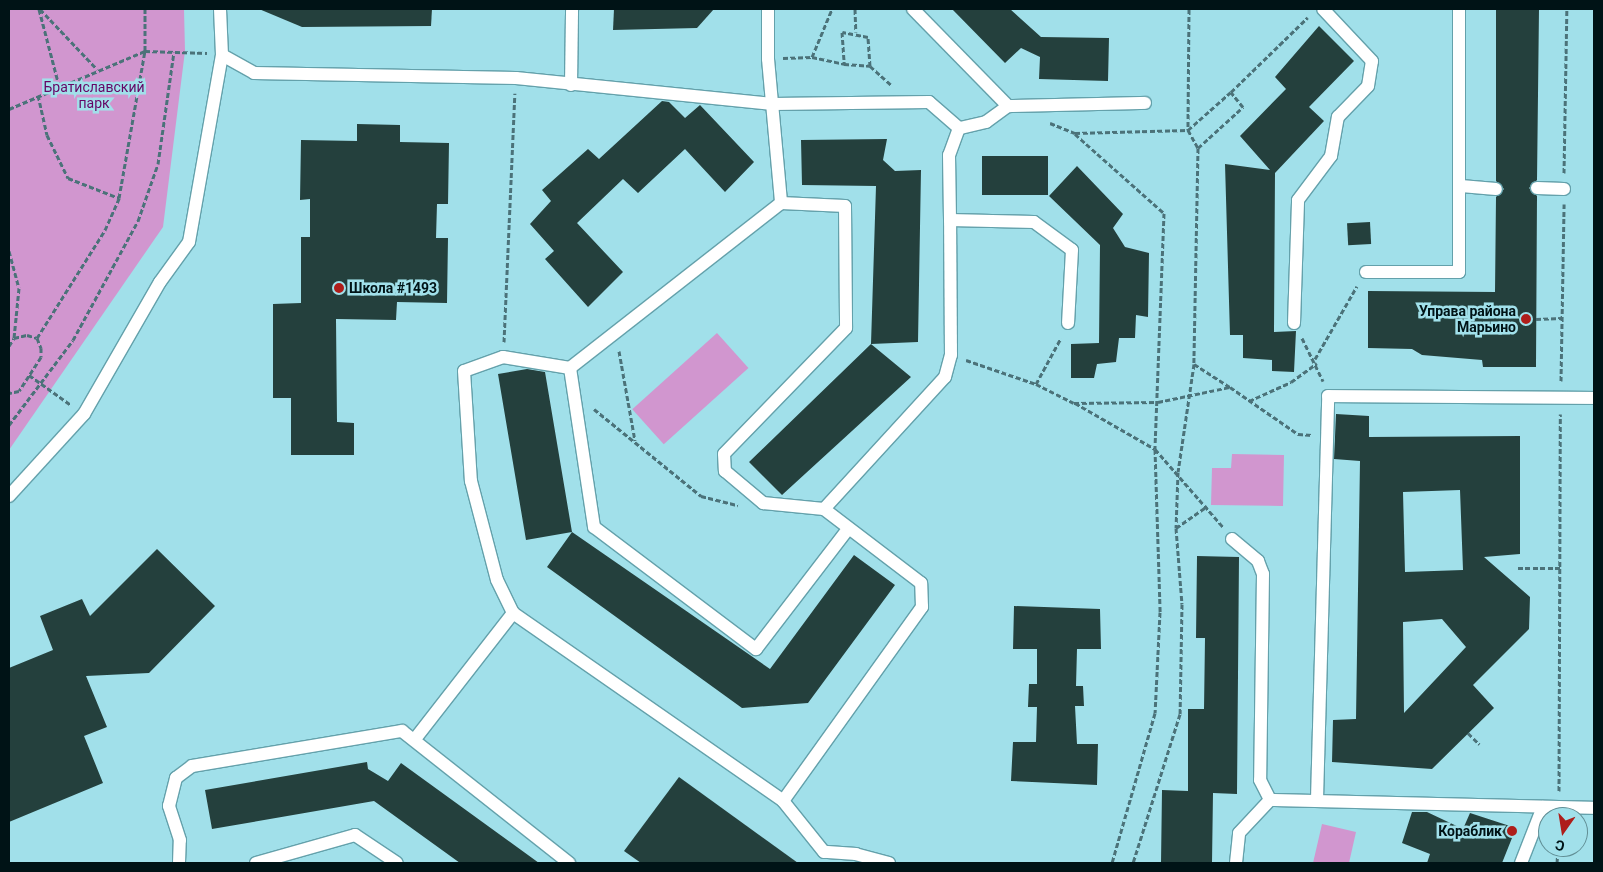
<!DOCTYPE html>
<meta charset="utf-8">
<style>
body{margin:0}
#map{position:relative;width:1603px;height:872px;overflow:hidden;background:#a1e0ea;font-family:Roboto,sans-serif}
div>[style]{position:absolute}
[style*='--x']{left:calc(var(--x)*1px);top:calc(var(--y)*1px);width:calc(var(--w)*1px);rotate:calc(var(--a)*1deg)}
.green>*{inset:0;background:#d196cf;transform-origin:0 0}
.building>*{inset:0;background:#24403d;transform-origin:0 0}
.path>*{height:3px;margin-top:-1.5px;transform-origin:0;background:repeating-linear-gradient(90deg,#4b7279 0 5px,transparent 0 7.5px)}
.roads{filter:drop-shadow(1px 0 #64a1ab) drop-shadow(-1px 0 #64a1ab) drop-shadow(0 1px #64a1ab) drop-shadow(0 -1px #64a1ab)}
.service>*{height:12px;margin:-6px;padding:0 6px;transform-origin:6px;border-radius:6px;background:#fff}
.dots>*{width:14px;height:14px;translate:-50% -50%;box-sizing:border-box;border:2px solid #a1e0ea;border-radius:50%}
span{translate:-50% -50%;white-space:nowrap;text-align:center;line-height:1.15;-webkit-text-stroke:5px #a1e0ea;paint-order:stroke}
.park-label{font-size:14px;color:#650565}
.poi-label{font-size:14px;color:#001316;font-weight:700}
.left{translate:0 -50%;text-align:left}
.right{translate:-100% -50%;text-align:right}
.frame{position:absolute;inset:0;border:10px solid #001316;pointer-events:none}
.north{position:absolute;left:1538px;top:807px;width:50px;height:50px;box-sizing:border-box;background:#a1e0ea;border:1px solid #618e95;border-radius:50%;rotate:193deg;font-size:14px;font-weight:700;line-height:20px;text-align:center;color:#001316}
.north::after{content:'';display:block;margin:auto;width:18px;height:22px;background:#ae1d1a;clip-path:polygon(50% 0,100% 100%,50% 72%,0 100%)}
</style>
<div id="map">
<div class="green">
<div style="clip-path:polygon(9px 9px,184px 9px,185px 51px,163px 227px,9px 450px)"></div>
<div style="left:717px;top:333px;width:47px;height:114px;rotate:48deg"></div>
<div style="clip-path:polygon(1232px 454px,1284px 455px,1283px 506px,1211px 505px,1212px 468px,1231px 468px)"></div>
<div style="clip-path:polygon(1322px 824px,1356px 832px,1349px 863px,1313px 863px)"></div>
</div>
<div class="building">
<div style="clip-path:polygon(259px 9px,432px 9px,431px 26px,302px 27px)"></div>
<div style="clip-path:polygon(614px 9px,714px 9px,697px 28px,613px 30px)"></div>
<div style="clip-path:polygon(952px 9px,1010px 9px,1041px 37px,1109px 38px,1108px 81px,1039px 79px,1040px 57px,1021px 48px,1005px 63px)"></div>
<div style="clip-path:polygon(1496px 9px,1539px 9px,1537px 180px,1529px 188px,1537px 196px,1536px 367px,1483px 367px,1482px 360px,1422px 355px,1412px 349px,1368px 348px,1368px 291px,1495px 292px,1496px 197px,1504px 189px,1496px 181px)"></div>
<div style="clip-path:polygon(1319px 26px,1354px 61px,1309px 107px,1324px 121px,1275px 173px,1274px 332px,1296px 331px,1294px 372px,1272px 371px,1272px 360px,1243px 358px,1243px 335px,1230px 335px,1225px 164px,1270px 170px,1240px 136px,1286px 89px,1275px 77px)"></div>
<div style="clip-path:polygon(662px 101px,669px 102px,685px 118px,700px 105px,754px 162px,725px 192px,685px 149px,638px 193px,623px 179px,577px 223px,623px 272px,588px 307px,545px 259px,554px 251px,530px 224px,551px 201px,542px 190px,588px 149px,599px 159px)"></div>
<div style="clip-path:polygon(357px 124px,400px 125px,400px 142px,449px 143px,448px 204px,437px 204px,436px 238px,448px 238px,447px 303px,397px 302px,396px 320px,336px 319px,337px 422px,354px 423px,354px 455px,291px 455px,291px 398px,273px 398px,273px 304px,301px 303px,301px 237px,310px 237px,310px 199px,300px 200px,301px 140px,357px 141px)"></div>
<div style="clip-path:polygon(887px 139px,883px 160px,895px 171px,921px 170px,918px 342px,871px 344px,911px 377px,782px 495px,749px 462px,871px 344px,876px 186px,802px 185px,801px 140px)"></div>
<div style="left:982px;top:156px;width:66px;height:39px"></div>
<div style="clip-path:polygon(1077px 166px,1123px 214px,1113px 228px,1125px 247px,1149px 253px,1148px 317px,1136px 315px,1135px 338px,1119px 338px,1116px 362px,1097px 364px,1094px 378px,1071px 378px,1071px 344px,1099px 343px,1100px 245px,1049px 196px)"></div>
<div style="left:1370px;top:222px;width:22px;height:23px;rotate:87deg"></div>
<div style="clip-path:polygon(527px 369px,545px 372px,572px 532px,770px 669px,854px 555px,895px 585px,808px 703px,742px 708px,547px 567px,572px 532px,526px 540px,498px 374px)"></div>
<div style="clip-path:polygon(evenodd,1336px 414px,1369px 416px,1369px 437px,1520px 436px,1520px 554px,1484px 557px,1530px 597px,1529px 629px,1473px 685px,1494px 708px,1432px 769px,1332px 762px,1333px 720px,1356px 719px,1360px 461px,1334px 459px,1336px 414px,1460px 490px,1463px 570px,1405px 572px,1403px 492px,1460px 490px,1336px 414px,1442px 619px,1466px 647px,1404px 713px,1403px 622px,1442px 619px)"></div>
<div style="clip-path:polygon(157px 549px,215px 606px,149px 673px,86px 676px,107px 727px,84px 736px,103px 783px,9px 822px,9px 668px,53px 650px,40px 616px,82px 599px,90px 616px)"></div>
<div style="clip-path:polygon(1197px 556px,1239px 557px,1237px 794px,1213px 793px,1212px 863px,1161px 863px,1162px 790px,1188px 791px,1188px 709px,1204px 709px,1205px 638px,1196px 638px)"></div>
<div style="clip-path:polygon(1014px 606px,1100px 609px,1101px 649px,1077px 649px,1076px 686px,1083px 686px,1084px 706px,1075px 706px,1077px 744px,1098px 744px,1097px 785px,1011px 781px,1013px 742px,1036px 742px,1037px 707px,1028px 707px,1029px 684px,1037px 684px,1037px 649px,1013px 649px)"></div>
<div style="clip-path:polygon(367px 762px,368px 769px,388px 781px,401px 763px,539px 863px,460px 863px,374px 801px,212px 829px,205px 790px)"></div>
<div style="clip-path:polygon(679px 777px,798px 863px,641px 863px,624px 851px)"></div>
<div style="clip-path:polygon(1412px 812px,1427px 812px,1463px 829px,1470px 813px,1516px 828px,1502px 863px,1427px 863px,1430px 854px,1402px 843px)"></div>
</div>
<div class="path">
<div style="--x:39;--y:9;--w:80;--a:75.4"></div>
<div style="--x:40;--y:9;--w:83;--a:46.5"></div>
<div style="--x:855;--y:9;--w:23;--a:88"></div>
<div style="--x:1189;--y:9;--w:121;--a:90.5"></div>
<div style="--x:1188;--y:130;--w:57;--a:-41.5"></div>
<div style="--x:812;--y:57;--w:52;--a:-67.4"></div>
<div style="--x:783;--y:58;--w:29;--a:-2"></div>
<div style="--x:812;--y:57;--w:33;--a:12"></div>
<div style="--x:870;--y:66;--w:29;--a:-94"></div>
<div style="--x:868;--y:37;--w:26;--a:-169"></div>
<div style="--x:842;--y:32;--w:32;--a:86"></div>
<div style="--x:844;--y:64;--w:26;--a:4"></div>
<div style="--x:870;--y:66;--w:28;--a:42"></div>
<div style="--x:38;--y:95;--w:41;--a:77.3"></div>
<div style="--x:47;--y:135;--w:48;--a:64"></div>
<div style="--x:68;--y:178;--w:55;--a:21.4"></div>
<div style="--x:9;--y:109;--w:148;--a:-23.1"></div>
<div style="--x:145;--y:51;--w:62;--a:1.8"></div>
<div style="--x:1050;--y:123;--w:27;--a:22"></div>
<div style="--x:1075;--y:133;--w:113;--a:-1.5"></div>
<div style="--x:1188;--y:130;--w:21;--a:61"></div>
<div style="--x:1198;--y:148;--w:216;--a:91.1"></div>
<div style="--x:1194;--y:364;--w:109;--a:98.4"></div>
<div style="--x:1178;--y:472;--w:56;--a:92"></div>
<div style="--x:1176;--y:528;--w:76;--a:85.5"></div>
<div style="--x:1182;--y:604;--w:110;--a:91"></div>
<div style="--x:1180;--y:714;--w:156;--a:107.5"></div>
<div style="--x:1075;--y:134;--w:119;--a:41.6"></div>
<div style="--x:1164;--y:213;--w:236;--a:92.2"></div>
<div style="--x:1155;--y:449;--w:163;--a:88.2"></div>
<div style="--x:1160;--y:612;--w:101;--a:92.8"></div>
<div style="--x:1155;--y:713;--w:156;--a:106"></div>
<div style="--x:1198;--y:148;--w:61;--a:-42.3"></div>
<div style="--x:1243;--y:107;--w:19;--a:-129"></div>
<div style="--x:1231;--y:92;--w:107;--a:-44.2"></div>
<div style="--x:1564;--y:173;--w:164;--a:-89"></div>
<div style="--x:9;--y:251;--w:38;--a:75"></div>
<div style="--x:19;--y:288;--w:50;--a:95.7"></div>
<div style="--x:1536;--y:319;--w:26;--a:-2"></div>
<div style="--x:37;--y:338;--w:128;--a:-57.8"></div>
<div style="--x:105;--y:230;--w:35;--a:-66"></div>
<div style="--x:119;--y:198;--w:149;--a:-80"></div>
<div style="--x:145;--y:51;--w:42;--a:-90"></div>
<div style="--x:1302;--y:338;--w:48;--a:64"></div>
<div style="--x:504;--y:342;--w:249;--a:-87.5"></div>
<div style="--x:9;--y:346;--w:9;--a:-58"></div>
<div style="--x:14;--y:338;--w:13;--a:-13"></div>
<div style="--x:27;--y:335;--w:10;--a:17"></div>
<div style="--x:37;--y:338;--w:11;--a:68"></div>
<div style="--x:41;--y:348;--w:9;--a:90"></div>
<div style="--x:41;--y:357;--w:40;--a:122.9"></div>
<div style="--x:19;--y:391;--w:10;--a:169"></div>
<div style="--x:619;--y:351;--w:91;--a:79.9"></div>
<div style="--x:1315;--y:359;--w:84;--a:-60.1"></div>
<div style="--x:966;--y:360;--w:74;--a:18.9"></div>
<div style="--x:1036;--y:384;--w:42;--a:26.6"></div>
<div style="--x:1074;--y:403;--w:84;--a:-0.7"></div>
<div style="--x:1158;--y:402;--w:74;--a:-11.8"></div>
<div style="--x:1230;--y:387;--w:83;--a:34.7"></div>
<div style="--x:1298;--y:434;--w:14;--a:4"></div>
<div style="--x:1194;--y:364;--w:43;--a:32.6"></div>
<div style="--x:29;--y:375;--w:52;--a:35.5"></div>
<div style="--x:1561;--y:381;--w:177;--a:-89"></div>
<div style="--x:1036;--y:384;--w:52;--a:-61.5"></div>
<div style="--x:1249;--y:401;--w:46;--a:-24.3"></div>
<div style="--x:1291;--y:382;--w:32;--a:-36"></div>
<div style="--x:1075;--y:403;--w:92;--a:29.9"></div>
<div style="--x:1155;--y:449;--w:103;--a:48.9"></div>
<div style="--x:594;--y:409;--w:138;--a:39.1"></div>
<div style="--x:701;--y:496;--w:38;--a:14"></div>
<div style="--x:9;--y:425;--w:106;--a:-53"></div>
<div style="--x:73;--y:340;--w:136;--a:-61.4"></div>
<div style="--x:138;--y:221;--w:60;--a:-70.7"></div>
<div style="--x:158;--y:164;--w:113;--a:-81.9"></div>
<div style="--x:1176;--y:528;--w:38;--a:-35"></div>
<div style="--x:1518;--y:568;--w:42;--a:0"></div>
<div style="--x:1468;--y:733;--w:16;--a:45"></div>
<div style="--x:1559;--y:791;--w:377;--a:-89.8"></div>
<div style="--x:1557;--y:863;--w:16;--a:-86"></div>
</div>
<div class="roads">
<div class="service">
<div style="--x:768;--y:9;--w:50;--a:90"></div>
<div style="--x:768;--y:59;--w:145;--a:84.8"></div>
<div style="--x:781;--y:203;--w:268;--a:142"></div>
<div style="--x:570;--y:368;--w:161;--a:81.4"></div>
<div style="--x:594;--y:527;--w:203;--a:37"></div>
<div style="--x:756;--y:649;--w:151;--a:-52.5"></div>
<div style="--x:913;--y:9;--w:136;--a:45.6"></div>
<div style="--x:1008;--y:106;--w:137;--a:-1.3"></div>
<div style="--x:222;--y:55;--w:37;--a:29"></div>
<div style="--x:254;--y:73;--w:262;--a:1.1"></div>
<div style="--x:516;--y:78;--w:258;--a:5.8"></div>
<div style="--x:773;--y:104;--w:156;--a:-0.7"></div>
<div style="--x:929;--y:102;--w:40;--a:41"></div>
<div style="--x:571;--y:85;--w:76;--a:-89.2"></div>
<div style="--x:1008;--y:106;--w:27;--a:144"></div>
<div style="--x:986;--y:122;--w:28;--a:167"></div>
<div style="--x:959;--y:128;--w:29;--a:110"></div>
<div style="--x:949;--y:155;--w:65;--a:89.1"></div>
<div style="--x:950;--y:220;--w:84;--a:1.4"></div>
<div style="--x:1034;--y:222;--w:47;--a:36.4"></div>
<div style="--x:1072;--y:250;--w:73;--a:93.1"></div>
<div style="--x:1461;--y:186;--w:35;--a:5"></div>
<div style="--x:1537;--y:188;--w:27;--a:2"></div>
<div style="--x:781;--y:203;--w:64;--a:2.7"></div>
<div style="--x:845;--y:206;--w:122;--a:89.5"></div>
<div style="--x:846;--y:328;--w:175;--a:134.1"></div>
<div style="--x:724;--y:454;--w:17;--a:87"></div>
<div style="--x:725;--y:471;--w:50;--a:40.1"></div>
<div style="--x:763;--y:503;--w:61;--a:5.6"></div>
<div style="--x:1366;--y:272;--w:93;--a:0"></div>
<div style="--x:1459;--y:272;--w:263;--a:-90"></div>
<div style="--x:1294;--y:323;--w:123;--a:-88.1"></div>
<div style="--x:1298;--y:200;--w:55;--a:-53.1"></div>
<div style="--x:1331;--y:156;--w:40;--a:-80"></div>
<div style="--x:1338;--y:117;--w:43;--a:-45.9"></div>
<div style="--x:1368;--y:86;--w:25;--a:-81"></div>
<div style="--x:1372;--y:61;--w:71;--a:-133.3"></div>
<div style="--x:570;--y:368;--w:68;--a:-170.7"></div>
<div style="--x:503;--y:357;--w:41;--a:160.3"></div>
<div style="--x:464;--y:371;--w:110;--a:86.4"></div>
<div style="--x:471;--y:481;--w:102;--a:75.3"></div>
<div style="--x:497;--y:580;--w:37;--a:64"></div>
<div style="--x:513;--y:613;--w:329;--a:34.8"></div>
<div style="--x:9;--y:496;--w:111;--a:-47.6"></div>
<div style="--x:84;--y:414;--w:152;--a:-60.1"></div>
<div style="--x:160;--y:282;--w:49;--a:-54.1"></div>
<div style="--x:189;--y:242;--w:190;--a:-80"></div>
<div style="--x:222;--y:55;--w:46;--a:-92.5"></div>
<div style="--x:1232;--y:539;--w:34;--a:40"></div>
<div style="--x:1258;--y:561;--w:14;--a:69"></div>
<div style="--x:1263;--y:574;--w:206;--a:90.8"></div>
<div style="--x:1260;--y:780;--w:22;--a:63"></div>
<div style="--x:415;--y:739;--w:160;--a:-52.1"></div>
<div style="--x:1317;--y:799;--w:403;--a:-88.4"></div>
<div style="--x:1328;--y:396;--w:266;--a:0.4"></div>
<div style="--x:179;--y:863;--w:23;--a:-88"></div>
<div style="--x:180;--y:840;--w:36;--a:-108"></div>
<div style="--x:169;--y:806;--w:29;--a:-76"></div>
<div style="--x:176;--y:778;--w:20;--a:-37"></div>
<div style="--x:192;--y:766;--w:213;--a:-9.5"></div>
<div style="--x:402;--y:731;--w:213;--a:38.3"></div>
<div style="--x:256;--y:863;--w:103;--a:-15.8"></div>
<div style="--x:355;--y:835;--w:50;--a:33.7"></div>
<div style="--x:889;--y:863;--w:34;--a:-165"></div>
<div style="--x:856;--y:854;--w:32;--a:-176"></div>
<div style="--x:824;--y:852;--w:65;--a:-128.8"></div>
<div style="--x:783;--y:801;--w:239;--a:-54.4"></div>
<div style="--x:922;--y:607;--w:24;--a:-92"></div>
<div style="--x:921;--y:583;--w:122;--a:-142.7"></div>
<div style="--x:824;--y:509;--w:179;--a:-47.5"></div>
<div style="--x:945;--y:377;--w:23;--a:-75"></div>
<div style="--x:951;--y:355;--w:135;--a:-90.4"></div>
<div style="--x:1236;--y:863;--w:30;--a:-84"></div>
<div style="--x:1239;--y:833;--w:45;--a:-46.8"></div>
<div style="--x:1270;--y:800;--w:324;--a:1.4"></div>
<div style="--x:1521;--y:863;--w:60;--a:-68.6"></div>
</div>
</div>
<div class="dots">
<div style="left:339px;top:288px;background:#ae1d1a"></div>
<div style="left:1526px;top:319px;background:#ae1d1a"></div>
<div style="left:1512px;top:831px;background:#ae1d1a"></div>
</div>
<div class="park-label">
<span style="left:94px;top:95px">Братиславский<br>парк</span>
</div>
<div class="poi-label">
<span class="left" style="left:349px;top:288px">Школа #1493</span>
<span class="right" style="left:1516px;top:319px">Управа района<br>Марьино</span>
<span class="right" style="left:1502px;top:831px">Кораблик</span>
</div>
<div class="frame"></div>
<div class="north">С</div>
</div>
